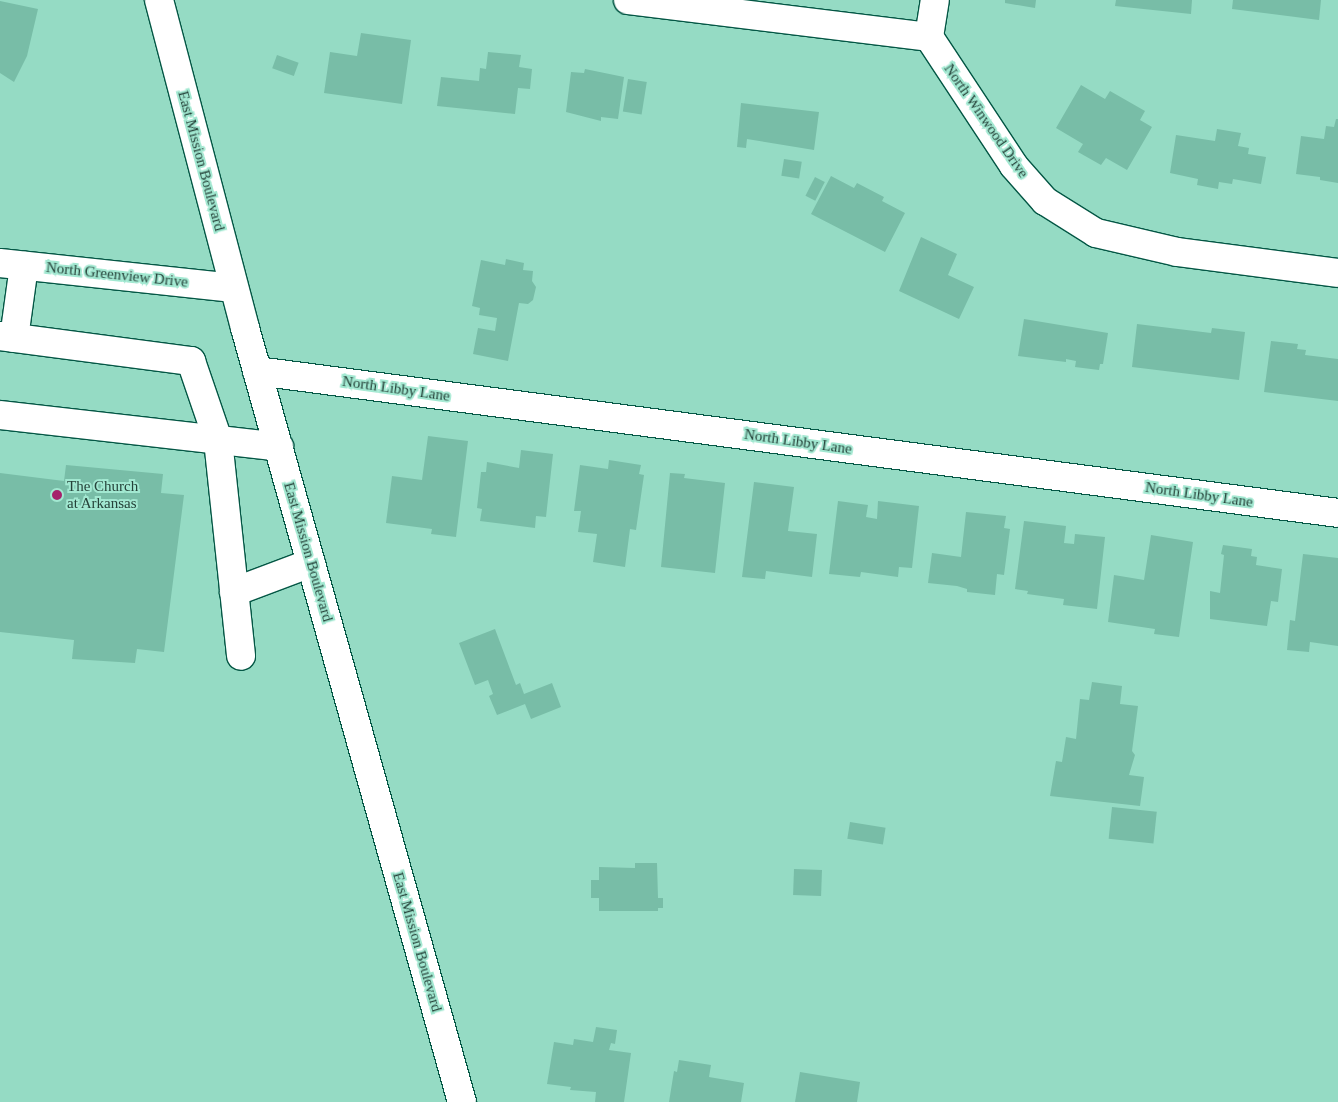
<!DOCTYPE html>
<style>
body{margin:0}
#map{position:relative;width:1338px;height:1102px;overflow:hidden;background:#95dbc4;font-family:Georgia,serif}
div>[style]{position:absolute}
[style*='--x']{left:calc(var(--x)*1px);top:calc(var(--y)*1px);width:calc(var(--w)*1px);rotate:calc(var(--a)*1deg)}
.building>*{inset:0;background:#78bda7;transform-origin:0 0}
.roads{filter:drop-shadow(1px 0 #045745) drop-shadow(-1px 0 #045745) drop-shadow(0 1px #045745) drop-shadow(0 -1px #045745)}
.minor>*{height:28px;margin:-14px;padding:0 14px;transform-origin:14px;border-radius:14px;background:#fff}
.major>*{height:28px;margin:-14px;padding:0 14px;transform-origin:14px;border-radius:14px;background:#fff}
.dots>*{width:14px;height:14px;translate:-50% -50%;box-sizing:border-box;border:2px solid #a2e8d1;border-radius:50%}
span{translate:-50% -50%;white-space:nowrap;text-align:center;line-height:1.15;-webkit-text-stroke:4px #a2e8d1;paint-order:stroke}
.street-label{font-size:15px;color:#254239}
.poi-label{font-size:15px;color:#254239}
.left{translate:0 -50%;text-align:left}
</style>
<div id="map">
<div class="building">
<div style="clip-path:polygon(1005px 0,1036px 0,1035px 8px,1005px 3px)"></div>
<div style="clip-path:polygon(1116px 0,1192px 0,1191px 14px,1115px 6px)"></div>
<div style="clip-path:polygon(1233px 0,1321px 0,1319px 20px,1232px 9px)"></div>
<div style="clip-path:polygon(0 1px,38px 9px,27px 56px,14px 82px,0 73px)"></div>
<div style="clip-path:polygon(361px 33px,411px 40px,402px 104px,324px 93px,330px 52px,357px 56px)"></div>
<div style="clip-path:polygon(488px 52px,521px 55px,519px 67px,532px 69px,530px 89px,518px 88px,515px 114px,437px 106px,441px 77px,479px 81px,480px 68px,486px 69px)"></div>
<div style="left:277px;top:55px;width:23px;height:14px;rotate:20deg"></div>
<div style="clip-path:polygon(585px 69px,624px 77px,618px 119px,601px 117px,601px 121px,566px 112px,571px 72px,584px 73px)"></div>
<div style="left:628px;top:79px;width:19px;height:33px;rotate:9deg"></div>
<div style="clip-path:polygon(1081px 85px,1105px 99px,1110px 91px,1145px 111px,1140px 120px,1152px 127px,1127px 170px,1106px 158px,1101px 165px,1078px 152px,1083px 144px,1056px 128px)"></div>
<div style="clip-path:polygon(741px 103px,819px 112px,814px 150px,747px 139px,746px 148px,737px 147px)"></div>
<div style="clip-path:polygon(1336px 119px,1338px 119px,1338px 183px,1320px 180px,1320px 177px,1296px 174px,1301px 136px,1324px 139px,1326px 126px,1334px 127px)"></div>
<div style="clip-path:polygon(1217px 129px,1241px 133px,1238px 146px,1249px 148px,1248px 154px,1266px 157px,1261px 184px,1233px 179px,1232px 184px,1219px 182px,1218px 189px,1197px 185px,1198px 179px,1170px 173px,1176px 135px,1215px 141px)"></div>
<div style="left:784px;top:159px;width:18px;height:17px;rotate:9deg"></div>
<div style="clip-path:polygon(831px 176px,854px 188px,857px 183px,884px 197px,882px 201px,905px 213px,885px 252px,811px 214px)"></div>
<div style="left:815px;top:177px;width:11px;height:21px;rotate:27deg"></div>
<div style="clip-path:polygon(921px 237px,957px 254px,948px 275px,974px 287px,959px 319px,899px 291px)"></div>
<div style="clip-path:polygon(506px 259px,524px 263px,523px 270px,533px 271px,532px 281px,536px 287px,533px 300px,528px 304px,519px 303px,508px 361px,473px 354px,478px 328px,495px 331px,497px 318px,479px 315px,480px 308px,472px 306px,481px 260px,505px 265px)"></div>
<div style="clip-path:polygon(1024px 319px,1108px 333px,1103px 364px,1100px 364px,1099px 370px,1075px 367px,1076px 361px,1066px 359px,1066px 362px,1018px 356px)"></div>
<div style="clip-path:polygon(1137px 324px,1211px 333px,1212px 328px,1245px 332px,1239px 380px,1132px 367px)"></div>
<div style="clip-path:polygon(1271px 341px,1298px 344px,1297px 349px,1306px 350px,1305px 355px,1338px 359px,1338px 401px,1264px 392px)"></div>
<div style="clip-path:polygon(428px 436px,468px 441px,456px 537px,431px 534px,432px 529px,386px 523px,392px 476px,422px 480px)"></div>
<div style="clip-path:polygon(521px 450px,553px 454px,546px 517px,536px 516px,535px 528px,480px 521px,482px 509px,477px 508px,481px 472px,486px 472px,487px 462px,519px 468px)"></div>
<div style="clip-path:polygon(609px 460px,641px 465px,639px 474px,644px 475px,636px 530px,630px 529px,625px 567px,593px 562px,597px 534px,578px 532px,581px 511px,574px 511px,580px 465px,608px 469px)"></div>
<div style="clip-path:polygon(66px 465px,163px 474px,161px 493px,184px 495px,164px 652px,137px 649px,135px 663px,72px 659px,74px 640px,0 632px,0 473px,64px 481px)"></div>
<div style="clip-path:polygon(670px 473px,685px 474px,684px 478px,725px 483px,715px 573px,661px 567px)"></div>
<div style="clip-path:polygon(754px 482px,794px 487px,788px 531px,817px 534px,812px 577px,766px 571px,765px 579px,742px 577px)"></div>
<div style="clip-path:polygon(838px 501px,868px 505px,866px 517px,877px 519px,878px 501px,919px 506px,912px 568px,899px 567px,898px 577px,861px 572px,860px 577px,829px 574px)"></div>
<div style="clip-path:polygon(966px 512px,1006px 516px,1004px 528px,1010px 529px,1004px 575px,997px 574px,995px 595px,967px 592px,967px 589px,957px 586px,928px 583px,932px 553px,961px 557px)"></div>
<div style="clip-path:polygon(1024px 521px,1066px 526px,1064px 543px,1074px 544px,1075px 534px,1105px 537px,1097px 609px,1063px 605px,1064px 599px,1027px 594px,1028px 591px,1015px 589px)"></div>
<div style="clip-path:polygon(1151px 535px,1193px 542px,1179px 637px,1154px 634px,1155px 629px,1108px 622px,1114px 575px,1144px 580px)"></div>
<div style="clip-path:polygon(1223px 545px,1252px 549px,1251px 556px,1257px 557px,1256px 565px,1282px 569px,1278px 602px,1271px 601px,1267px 626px,1210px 619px,1210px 591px,1220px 593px,1224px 555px,1221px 554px)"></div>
<div style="clip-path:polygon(1303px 554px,1338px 558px,1338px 646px,1310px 642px,1309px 652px,1287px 650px,1290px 620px,1295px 621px)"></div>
<div style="clip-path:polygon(495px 629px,516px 685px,520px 683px,524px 694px,552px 683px,561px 707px,531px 719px,525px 704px,497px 715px,489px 696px,493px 694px,488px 680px,475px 685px,459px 643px)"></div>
<div style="clip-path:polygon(1092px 682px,1122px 686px,1120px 704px,1138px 706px,1132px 751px,1135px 755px,1129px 775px,1144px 777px,1140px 806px,1050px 796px,1056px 761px,1062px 762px,1066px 737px,1076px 739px,1080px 699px,1089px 700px)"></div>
<div style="left:1112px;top:807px;width:45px;height:32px;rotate:6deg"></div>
<div style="left:850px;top:822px;width:36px;height:17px;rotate:9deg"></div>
<div style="clip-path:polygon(635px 863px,657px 863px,658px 898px,663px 898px,663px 908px,658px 908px,658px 911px,599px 911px,599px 898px,591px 898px,591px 880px,599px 880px,599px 867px,635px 868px)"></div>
<div style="left:794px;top:869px;width:28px;height:26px;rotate:2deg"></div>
<div style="clip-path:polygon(596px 1027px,617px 1030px,615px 1044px,611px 1043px,609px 1050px,631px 1053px,624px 1102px,595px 1102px,596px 1092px,570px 1090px,571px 1087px,547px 1084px,554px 1042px,573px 1045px,574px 1039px,593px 1042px)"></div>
<div style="clip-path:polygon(679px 1060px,711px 1065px,709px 1077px,744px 1083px,741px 1102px,669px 1102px,674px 1071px,677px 1072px)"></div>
<div style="clip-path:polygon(800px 1072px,860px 1082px,857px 1102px,795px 1102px)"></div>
</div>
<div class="roads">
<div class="minor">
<div style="--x:628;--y:0;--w:303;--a:7"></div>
<div style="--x:929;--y:37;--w:154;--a:56.6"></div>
<div style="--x:1014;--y:166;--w:47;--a:48.5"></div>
<div style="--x:1045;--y:201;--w:60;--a:32.1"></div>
<div style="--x:1096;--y:233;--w:83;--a:13.2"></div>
<div style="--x:1177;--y:252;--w:162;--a:7.4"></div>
<div style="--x:929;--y:37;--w:37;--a:-81"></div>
<div style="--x:0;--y:263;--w:235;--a:6.1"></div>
<div style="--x:0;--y:336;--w:193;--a:7.5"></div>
<div style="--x:191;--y:361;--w:83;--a:71.1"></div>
<div style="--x:218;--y:440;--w:217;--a:83.9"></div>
<div style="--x:14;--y:338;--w:73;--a:-82.1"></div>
<div style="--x:257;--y:371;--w:1090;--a:7.48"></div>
<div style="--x:0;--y:415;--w:281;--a:6.5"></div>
<div style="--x:234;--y:592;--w:82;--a:-20.6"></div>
</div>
<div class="major">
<div style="--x:159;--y:0;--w:339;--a:75.3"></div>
<div style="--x:245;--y:328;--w:804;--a:74.34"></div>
</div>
</div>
<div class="dots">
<div style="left:57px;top:495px;background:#a5206b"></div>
</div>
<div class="street-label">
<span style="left:986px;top:121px;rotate:55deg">North Winwood Drive</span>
<span style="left:201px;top:161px;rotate:75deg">East Mission Boulevard</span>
<span style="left:117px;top:275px;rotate:6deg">North Greenview Drive</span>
<span style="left:396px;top:389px;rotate:8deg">North Libby Lane</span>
<span style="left:798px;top:442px;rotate:8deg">North Libby Lane</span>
<span style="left:1199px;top:495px;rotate:8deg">North Libby Lane</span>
<span style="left:308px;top:552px;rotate:74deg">East Mission Boulevard</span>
<span style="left:417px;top:942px;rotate:74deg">East Mission Boulevard</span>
</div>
<div class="poi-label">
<span class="left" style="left:67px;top:495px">The Church<br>at Arkansas</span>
</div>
</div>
